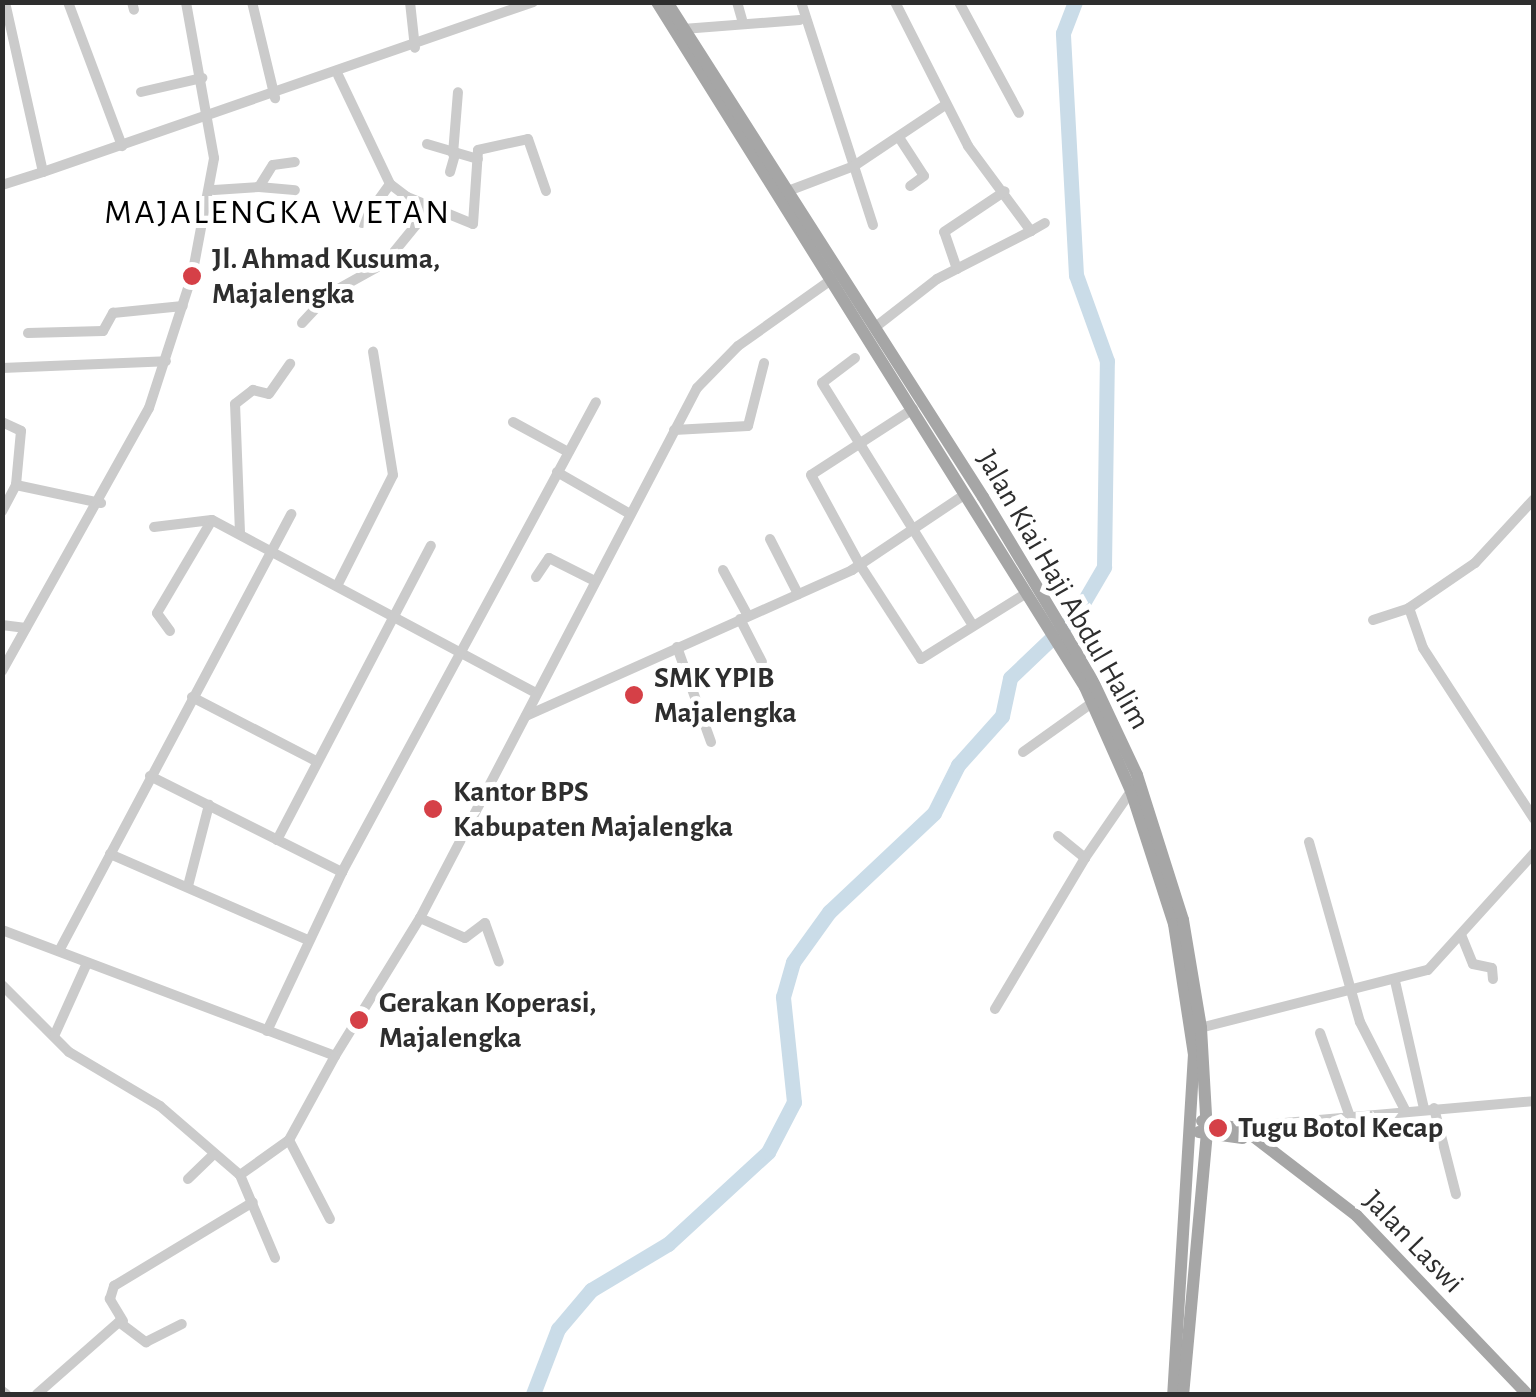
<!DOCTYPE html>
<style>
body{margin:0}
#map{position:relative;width:1536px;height:1397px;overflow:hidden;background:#fff;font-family:"Alegreya Sans",sans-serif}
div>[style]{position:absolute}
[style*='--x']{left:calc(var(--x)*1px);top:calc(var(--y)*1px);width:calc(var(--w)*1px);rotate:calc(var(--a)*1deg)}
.river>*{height:15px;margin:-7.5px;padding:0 7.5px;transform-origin:7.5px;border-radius:7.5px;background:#cadce8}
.minor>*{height:10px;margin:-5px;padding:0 5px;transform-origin:5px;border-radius:5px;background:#cbcbcb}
.major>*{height:12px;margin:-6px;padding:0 6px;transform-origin:6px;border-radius:6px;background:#a6a6a6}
.dots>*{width:28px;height:28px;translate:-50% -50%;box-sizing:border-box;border:5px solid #fff;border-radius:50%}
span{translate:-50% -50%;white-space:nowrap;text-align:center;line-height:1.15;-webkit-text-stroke:10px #fff;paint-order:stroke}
.poi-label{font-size:30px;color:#2e2e2e;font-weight:700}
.left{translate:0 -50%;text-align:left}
.street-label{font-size:30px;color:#2e2e2e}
.quarter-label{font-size:35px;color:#000;letter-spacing:2.5px}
.frame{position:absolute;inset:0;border:5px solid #2e2e2e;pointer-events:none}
</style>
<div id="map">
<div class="river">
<div style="--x:533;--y:1394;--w:70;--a:-69"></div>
<div style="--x:558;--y:1329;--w:51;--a:-49.8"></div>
<div style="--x:591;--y:1290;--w:90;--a:-30.9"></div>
<div style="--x:668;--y:1244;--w:136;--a:-42.6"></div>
<div style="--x:768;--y:1152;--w:56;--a:-62.5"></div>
<div style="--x:794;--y:1102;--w:106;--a:-96"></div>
<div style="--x:783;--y:997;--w:36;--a:-74"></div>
<div style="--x:793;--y:962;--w:62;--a:-54.2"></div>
<div style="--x:829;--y:912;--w:144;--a:-43.3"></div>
<div style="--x:934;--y:813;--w:54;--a:-63.4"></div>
<div style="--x:958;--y:765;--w:66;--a:-48.1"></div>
<div style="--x:1002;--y:716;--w:39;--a:-78"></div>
<div style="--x:1010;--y:678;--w:91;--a:-43.7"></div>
<div style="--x:1076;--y:615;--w:56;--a:-59.7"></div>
<div style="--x:1104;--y:567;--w:206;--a:-89.2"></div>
<div style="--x:1107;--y:361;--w:91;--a:-109.8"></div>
<div style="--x:1076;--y:275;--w:242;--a:-93.1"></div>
<div style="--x:1063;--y:33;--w:33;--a:-69"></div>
</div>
<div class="minor">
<div style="--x:5;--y:2;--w:174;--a:77.4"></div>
<div style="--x:43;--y:172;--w:519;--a:-19.13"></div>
<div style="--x:68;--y:2;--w:154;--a:69.4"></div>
<div style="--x:132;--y:2;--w:8;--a:76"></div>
<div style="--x:252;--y:2;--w:99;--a:76.5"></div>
<div style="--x:410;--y:2;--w:46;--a:83.8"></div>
<div style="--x:737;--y:2;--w:18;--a:74"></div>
<div style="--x:895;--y:2;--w:161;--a:63.1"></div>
<div style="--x:968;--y:146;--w:106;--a:53.5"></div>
<div style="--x:1031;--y:231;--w:16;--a:-30"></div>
<div style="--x:959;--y:2;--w:126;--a:61.6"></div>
<div style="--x:683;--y:29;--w:117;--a:-4.4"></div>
<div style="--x:338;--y:75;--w:121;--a:64.5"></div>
<div style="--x:390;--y:184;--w:21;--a:37"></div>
<div style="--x:407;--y:197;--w:71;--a:22.2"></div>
<div style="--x:473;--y:224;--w:74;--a:-86.1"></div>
<div style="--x:478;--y:150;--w:51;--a:-12.4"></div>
<div style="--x:528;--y:139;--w:55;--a:70.9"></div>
<div style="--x:141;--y:92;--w:63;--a:-12.9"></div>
<div style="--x:900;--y:139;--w:44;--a:57"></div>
<div style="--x:924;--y:176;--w:17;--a:144"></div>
<div style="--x:427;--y:144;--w:53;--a:16.4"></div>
<div style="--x:453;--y:154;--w:62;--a:-85.4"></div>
<div style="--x:450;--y:172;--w:19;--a:-74"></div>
<div style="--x:2;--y:185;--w:43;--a:-17.6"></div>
<div style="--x:259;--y:187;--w:36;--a:5"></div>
<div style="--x:214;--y:190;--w:45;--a:-3.8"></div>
<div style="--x:259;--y:187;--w:26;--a:-58"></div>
<div style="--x:273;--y:165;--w:22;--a:-8"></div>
<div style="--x:788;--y:191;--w:71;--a:-20.7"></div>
<div style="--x:854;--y:166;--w:172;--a:-107.9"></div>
<div style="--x:362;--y:223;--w:48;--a:-54.3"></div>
<div style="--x:873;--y:225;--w:62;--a:-107.9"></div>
<div style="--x:854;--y:166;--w:110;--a:-33.8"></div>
<div style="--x:957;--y:269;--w:39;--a:-109"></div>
<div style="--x:944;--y:232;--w:73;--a:-33.9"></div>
<div style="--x:302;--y:323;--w:40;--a:-47"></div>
<div style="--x:329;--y:294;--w:64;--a:-29"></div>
<div style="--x:385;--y:263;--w:70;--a:-50.8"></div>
<div style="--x:878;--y:325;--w:75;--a:-37.9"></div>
<div style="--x:937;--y:279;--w:106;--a:-27.1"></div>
<div style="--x:28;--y:333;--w:75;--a:-1.5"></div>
<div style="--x:103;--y:331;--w:21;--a:-61"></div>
<div style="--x:113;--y:313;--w:70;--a:-5.7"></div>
<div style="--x:855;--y:358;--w:41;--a:142.9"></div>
<div style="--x:822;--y:383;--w:286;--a:58.1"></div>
<div style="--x:2;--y:368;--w:164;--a:-2.4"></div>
<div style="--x:913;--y:409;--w:121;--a:147.1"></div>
<div style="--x:811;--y:475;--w:102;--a:61.4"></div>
<div style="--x:860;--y:565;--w:112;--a:57"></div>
<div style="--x:921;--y:659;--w:123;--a:-32"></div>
<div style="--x:2;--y:422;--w:21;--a:25"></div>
<div style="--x:21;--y:431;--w:54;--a:95.3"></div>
<div style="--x:16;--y:485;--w:30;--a:118"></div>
<div style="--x:513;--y:422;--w:63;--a:28.6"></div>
<div style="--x:674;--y:430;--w:74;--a:-3.1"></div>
<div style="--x:748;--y:426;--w:65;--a:-75.7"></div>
<div style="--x:557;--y:472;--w:84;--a:29.9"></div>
<div style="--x:16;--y:485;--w:87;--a:12"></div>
<div style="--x:154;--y:527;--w:58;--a:-6.9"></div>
<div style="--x:240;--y:533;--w:129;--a:-92.2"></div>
<div style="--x:235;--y:404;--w:23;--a:-38"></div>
<div style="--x:253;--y:390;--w:16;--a:14"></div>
<div style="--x:269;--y:394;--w:37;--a:-55"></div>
<div style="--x:770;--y:539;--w:62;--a:63"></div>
<div style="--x:723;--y:570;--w:52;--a:61.5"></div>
<div style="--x:536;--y:577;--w:23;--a:-56"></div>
<div style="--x:549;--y:558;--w:49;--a:26.6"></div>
<div style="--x:337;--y:586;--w:124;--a:-63.2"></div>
<div style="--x:393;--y:475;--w:125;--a:-99.2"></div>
<div style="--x:1409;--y:608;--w:80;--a:-34.3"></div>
<div style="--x:1475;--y:563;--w:87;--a:-47.3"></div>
<div style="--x:740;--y:619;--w:48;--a:62.9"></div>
<div style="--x:1373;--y:620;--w:38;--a:-18"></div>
<div style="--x:1409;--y:608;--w:42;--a:70.7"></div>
<div style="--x:1423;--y:648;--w:204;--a:57"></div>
<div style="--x:2;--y:625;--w:24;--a:7"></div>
<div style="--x:170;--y:631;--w:22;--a:-126"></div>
<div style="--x:157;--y:613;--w:108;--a:-59.4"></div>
<div style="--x:212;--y:520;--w:367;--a:28.1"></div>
<div style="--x:677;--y:647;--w:101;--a:70.3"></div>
<div style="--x:2;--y:671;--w:301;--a:-60.8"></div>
<div style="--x:149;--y:408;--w:139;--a:-72"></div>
<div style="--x:192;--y:276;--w:120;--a:-79.4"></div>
<div style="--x:214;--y:158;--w:158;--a:-100.2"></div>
<div style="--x:192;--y:697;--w:140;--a:27.3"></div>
<div style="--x:526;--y:716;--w:357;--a:-24.1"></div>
<div style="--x:852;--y:570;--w:135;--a:-33.8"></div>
<div style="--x:1023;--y:752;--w:86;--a:-35.5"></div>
<div style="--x:150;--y:776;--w:215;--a:26.6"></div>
<div style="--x:1058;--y:836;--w:35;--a:39"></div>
<div style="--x:1085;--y:858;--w:81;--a:-55.5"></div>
<div style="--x:277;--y:840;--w:332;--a:-62.4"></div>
<div style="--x:1309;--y:842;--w:187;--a:74.2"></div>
<div style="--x:1360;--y:1022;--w:99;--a:62.9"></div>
<div style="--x:110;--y:854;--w:216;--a:23.5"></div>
<div style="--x:188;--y:886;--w:84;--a:-75.5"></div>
<div style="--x:420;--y:918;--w:49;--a:24"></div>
<div style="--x:465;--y:938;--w:25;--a:-37"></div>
<div style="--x:485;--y:923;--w:41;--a:70.3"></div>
<div style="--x:2;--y:930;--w:356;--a:20.7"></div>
<div style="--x:335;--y:1056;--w:162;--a:-58.4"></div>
<div style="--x:420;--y:918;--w:598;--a:-62.41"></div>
<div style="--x:697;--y:388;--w:59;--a:-45.7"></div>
<div style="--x:738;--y:346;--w:119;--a:-35.4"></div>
<div style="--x:1462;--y:937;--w:29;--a:68"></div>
<div style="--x:1473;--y:964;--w:19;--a:12"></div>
<div style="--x:1492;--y:968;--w:11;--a:85"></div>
<div style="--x:59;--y:951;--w:495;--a:-62"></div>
<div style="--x:1395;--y:981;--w:131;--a:77.2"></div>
<div style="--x:2;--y:985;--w:95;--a:45"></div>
<div style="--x:69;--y:1052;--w:106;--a:30.7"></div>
<div style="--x:160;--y:1106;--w:106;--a:40.8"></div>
<div style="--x:240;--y:1175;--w:60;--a:-35.5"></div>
<div style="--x:289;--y:1140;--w:96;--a:-61.3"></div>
<div style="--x:995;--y:1009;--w:176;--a:-59.2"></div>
<div style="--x:1196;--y:1029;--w:239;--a:-14.3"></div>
<div style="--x:1428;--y:970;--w:158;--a:-47.8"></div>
<div style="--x:267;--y:1031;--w:176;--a:-64.7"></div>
<div style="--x:342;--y:872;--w:534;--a:-61.61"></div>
<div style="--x:1320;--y:1033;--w:86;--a:70.3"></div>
<div style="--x:55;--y:1034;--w:78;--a:-65.7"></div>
<div style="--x:1434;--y:1108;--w:89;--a:75.7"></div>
<div style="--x:1238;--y:1127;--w:297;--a:-5"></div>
<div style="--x:289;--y:1140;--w:89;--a:62.6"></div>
<div style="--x:240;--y:1175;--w:90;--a:67.1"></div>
<div style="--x:188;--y:1179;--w:36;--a:-44"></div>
<div style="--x:123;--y:1321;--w:26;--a:-121"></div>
<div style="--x:110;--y:1299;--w:14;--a:-73"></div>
<div style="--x:114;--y:1286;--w:162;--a:-31.1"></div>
<div style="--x:2;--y:1391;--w:5;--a:37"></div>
<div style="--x:37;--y:1394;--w:109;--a:-41.3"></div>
<div style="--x:119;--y:1322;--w:34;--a:37"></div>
<div style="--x:146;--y:1342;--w:40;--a:-26.6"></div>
</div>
<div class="major">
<div style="--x:657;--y:2;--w:808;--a:58"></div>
<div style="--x:1085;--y:687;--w:114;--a:66.1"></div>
<div style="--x:1131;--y:791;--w:140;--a:72.1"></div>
<div style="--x:1174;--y:924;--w:132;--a:81.3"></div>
<div style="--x:1194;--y:1054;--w:341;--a:93.5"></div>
<div style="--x:667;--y:2;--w:587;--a:57.45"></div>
<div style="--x:983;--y:497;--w:208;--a:59"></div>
<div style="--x:1090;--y:675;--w:110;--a:64.8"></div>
<div style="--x:1137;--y:775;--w:152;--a:72.4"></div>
<div style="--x:1183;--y:920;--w:109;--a:80.5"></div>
<div style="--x:1201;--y:1028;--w:104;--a:86.7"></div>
<div style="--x:1207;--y:1132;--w:263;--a:95.2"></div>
<div style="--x:1202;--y:1121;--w:44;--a:11.8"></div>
<div style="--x:1245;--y:1130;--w:141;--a:37.5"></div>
<div style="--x:1357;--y:1216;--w:246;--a:46.3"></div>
<div style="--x:1199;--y:1132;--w:44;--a:7.8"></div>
</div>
<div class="dots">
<div style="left:192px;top:276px;background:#d54047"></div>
<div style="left:634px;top:695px;background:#d54047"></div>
<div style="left:433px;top:809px;background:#d54047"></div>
<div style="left:359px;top:1020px;background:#d54047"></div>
<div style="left:1218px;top:1128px;background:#d54047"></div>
</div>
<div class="poi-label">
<span class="left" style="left:212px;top:276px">Jl. Ahmad Kusuma,<br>Majalengka</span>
<span class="left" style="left:654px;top:695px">SMK YPIB<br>Majalengka</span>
<span class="left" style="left:453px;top:809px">Kantor BPS<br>Kabupaten Majalengka</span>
<span class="left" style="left:379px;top:1020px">Gerakan Koperasi,<br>Majalengka</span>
<span class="left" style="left:1238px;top:1128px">Tugu Botol Kecap</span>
</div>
<div class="street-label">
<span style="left:1063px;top:590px;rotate:60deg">Jalan Kiai Haji Abdul Halim</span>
<span style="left:1413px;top:1242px;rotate:46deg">Jalan Laswi</span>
</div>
<div class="quarter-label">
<span style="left:278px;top:213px">MAJALENGKA WETAN</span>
</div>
<div class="frame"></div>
</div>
